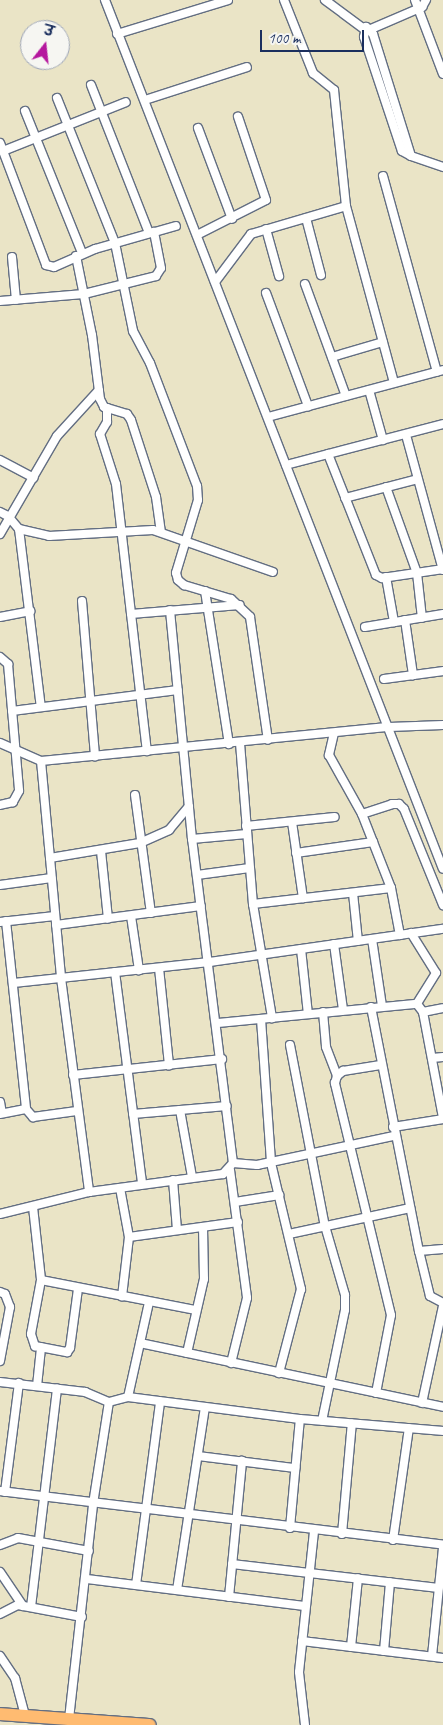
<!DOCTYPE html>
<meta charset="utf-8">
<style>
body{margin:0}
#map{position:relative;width:443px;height:1725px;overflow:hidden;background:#eae4c6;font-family:Caveat,"Playpen Sans Deva",sans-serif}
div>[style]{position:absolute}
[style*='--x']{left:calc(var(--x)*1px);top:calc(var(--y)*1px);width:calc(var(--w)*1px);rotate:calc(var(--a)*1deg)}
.roads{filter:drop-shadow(1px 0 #636e82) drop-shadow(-1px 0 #636e82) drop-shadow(0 1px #636e82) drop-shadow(0 -1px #636e82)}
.street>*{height:8px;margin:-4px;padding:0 4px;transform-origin:4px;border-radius:4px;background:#fff}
.primary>*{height:12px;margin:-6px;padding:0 6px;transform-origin:6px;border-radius:6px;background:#ffbb71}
span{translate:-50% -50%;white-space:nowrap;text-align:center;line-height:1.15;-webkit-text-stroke:4.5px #f6f6f2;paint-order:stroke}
.north{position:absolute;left:20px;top:20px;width:50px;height:50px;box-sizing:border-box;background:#f6f6f2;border:1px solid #9ea6b7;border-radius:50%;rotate:16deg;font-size:14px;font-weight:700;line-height:20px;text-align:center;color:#1b2f5e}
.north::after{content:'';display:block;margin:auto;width:18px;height:22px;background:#b5179e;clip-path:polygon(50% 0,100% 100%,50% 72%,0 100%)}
.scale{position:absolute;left:260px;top:30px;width:104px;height:22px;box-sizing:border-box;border:2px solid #1b2f5e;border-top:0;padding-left:6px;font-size:15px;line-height:18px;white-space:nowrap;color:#1b2f5e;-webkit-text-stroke:4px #f6f6f2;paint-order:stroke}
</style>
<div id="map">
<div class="roads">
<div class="street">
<div style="--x:105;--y:0;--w:932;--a:68.75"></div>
<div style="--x:284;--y:0;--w:79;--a:68.3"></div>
<div style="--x:313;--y:73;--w:27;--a:39"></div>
<div style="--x:334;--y:90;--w:117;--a:84.1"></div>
<div style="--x:346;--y:206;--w:183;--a:74.8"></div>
<div style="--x:325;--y:0;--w:49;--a:36.6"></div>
<div style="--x:415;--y:0;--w:79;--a:69.3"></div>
<div style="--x:371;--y:29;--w:56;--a:-23.3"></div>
<div style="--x:422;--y:7;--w:8;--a:-60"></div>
<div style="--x:117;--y:34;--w:116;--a:-17"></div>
<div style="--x:91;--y:85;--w:159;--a:68.6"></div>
<div style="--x:57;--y:98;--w:156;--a:68.2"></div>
<div style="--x:115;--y:243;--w:90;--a:78.4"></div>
<div style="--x:133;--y:331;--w:36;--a:62"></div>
<div style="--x:150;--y:363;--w:132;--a:69.1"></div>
<div style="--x:197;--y:486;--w:14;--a:86"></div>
<div style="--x:198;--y:500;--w:76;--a:106.8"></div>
<div style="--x:176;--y:573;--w:7;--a:74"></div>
<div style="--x:178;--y:580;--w:8;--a:40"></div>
<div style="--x:184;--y:585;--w:49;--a:16.6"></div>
<div style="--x:231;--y:599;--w:26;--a:43"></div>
<div style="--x:250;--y:617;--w:124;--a:81.7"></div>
<div style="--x:145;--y:100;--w:107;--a:-17.9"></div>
<div style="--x:25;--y:111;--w:153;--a:68.1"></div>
<div style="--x:198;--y:128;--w:97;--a:69.5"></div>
<div style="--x:0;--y:143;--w:130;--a:69.3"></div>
<div style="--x:46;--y:265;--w:8;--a:14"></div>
<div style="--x:54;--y:267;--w:45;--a:-23.7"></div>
<div style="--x:95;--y:249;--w:84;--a:-15.9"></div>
<div style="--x:3;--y:151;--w:132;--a:-21.7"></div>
<div style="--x:411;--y:156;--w:128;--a:-107.3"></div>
<div style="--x:373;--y:34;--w:10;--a:-135"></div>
<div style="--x:366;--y:27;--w:10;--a:101"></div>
<div style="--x:364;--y:37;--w:120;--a:71.6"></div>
<div style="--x:402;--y:151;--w:10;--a:29"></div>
<div style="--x:411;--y:156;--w:34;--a:19"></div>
<div style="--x:383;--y:176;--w:203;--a:74.6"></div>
<div style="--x:306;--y:218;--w:59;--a:75.3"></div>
<div style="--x:266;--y:229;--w:49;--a:74.5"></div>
<div style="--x:197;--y:235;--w:77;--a:-26.9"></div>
<div style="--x:266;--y:200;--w:88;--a:-108.6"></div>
<div style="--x:76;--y:256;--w:81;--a:78.6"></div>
<div style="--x:92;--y:335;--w:64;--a:82.9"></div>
<div style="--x:100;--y:399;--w:9;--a:63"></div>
<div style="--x:104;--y:407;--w:24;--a:17"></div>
<div style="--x:127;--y:414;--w:7;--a:56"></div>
<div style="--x:131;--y:420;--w:81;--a:72"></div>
<div style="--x:156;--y:497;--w:35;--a:82"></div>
<div style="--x:12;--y:257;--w:43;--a:84.7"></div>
<div style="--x:215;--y:282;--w:60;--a:-53.1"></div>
<div style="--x:251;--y:234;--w:99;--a:-16.4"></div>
<div style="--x:305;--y:284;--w:119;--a:69.9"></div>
<div style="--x:266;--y:293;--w:121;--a:69.6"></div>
<div style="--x:0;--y:301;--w:84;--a:-4.8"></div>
<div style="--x:84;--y:294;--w:74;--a:-14"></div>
<div style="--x:156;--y:276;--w:9;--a:-58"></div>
<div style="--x:161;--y:268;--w:37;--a:-101"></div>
<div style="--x:332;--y:357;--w:53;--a:-16.4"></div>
<div style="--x:369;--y:390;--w:52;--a:74.4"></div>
<div style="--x:107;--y:408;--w:14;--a:90"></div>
<div style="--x:107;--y:422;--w:14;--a:120"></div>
<div style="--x:100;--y:434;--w:52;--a:72.3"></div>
<div style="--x:116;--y:484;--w:269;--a:83.4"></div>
<div style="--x:268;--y:417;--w:181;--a:-15"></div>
<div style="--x:406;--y:435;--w:140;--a:74.7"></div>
<div style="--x:328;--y:454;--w:130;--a:68.4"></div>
<div style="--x:376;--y:575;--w:7;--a:27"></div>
<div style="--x:382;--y:578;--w:62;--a:-8.4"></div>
<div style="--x:0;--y:460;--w:38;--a:28"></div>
<div style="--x:286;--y:465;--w:162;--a:-14.6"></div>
<div style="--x:386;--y:487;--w:91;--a:70.2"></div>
<div style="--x:417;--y:573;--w:45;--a:83.7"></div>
<div style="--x:345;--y:498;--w:75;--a:-14.6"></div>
<div style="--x:0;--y:512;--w:9;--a:27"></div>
<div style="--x:8;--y:516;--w:17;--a:50"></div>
<div style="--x:19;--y:529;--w:179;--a:83"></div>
<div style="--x:19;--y:529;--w:31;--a:13"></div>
<div style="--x:49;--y:536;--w:104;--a:-3.3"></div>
<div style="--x:153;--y:530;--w:127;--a:19.3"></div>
<div style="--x:0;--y:534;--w:113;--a:-59.8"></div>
<div style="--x:57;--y:436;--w:62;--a:-47.6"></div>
<div style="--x:386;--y:577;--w:46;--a:79.9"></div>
<div style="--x:205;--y:591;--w:155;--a:81.1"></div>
<div style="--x:82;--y:601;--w:156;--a:85.2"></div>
<div style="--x:131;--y:614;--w:109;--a:-4.7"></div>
<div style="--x:0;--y:617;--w:31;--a:-11"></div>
<div style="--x:405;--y:620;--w:56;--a:81.7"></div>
<div style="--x:365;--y:627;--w:79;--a:-9.5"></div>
<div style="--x:0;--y:657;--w:11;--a:41"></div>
<div style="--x:8;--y:664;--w:127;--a:85"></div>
<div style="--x:19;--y:791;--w:13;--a:119"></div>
<div style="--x:13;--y:802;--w:13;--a:167"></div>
<div style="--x:384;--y:679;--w:60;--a:-7.7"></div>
<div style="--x:12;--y:711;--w:167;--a:-7.2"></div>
<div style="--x:334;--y:733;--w:23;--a:103"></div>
<div style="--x:329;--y:755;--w:68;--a:60.8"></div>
<div style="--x:362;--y:814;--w:79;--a:68.6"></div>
<div style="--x:391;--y:888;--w:48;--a:79.2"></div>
<div style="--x:0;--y:743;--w:45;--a:23.7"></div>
<div style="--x:41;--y:761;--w:350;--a:-5.6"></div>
<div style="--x:389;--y:727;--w:54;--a:-2.1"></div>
<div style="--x:240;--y:743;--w:162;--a:85.4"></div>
<div style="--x:253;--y:904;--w:116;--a:80.5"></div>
<div style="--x:41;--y:761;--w:218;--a:84.7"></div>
<div style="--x:61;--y:978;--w:216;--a:82.5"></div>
<div style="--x:135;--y:795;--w:119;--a:82.3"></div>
<div style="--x:362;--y:814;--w:32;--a:-18"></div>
<div style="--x:392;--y:804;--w:7;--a:0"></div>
<div style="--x:399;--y:804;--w:7;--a:45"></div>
<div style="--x:404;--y:809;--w:104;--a:67.9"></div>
<div style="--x:292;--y:822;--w:77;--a:81.8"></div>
<div style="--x:246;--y:826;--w:89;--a:-5.8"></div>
<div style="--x:192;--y:839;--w:55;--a:-5.2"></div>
<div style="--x:101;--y:851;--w:68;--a:84.1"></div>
<div style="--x:296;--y:853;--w:78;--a:-8.1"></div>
<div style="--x:50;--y:858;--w:91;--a:-9.5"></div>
<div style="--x:140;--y:843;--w:32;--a:-24"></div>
<div style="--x:169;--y:830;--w:31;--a:-50"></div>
<div style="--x:197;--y:875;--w:53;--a:-7.5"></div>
<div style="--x:0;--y:885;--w:52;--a:-7.7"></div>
<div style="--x:353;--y:893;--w:48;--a:84.1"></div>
<div style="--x:253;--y:904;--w:139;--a:-6.6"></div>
<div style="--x:131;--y:916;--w:55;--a:81.6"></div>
<div style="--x:6;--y:921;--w:189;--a:83.9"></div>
<div style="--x:26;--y:1109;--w:11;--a:49"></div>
<div style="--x:33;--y:1117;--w:44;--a:-7.8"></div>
<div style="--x:0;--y:922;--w:55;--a:-6.2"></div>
<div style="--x:56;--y:925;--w:146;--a:-7.5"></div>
<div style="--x:411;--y:933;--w:47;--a:58"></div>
<div style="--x:436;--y:973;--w:36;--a:122"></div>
<div style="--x:372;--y:939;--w:68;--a:81.5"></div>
<div style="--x:334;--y:944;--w:67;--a:82.2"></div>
<div style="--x:301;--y:949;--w:65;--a:83.9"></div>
<div style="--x:159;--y:968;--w:98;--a:84.1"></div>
<div style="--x:115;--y:972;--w:214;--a:82.7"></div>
<div style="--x:13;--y:983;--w:198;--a:-6.1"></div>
<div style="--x:210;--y:962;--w:235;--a:-8.1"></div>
<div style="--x:371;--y:1007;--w:249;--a:78.9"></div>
<div style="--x:419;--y:1251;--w:46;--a:76.3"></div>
<div style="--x:430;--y:1296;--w:15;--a:28"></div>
<div style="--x:323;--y:1012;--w:35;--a:85"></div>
<div style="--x:326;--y:1047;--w:31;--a:69"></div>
<div style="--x:423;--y:1012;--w:20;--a:-11"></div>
<div style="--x:261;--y:1019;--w:144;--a:86"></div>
<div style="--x:271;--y:1163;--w:130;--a:76.6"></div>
<div style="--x:301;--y:1289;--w:87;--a:104.7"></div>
<div style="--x:218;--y:1023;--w:200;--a:-5.5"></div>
<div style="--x:417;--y:1004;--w:10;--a:53"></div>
<div style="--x:423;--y:1012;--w:108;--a:79.3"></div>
<div style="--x:290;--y:1045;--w:184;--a:79.1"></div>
<div style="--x:325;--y:1226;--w:72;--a:73.8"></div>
<div style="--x:345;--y:1295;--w:15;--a:90"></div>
<div style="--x:345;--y:1310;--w:113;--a:101.7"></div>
<div style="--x:432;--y:1058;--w:11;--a:-5"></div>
<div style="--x:73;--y:1075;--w:150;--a:-6.1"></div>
<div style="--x:0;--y:1102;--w:11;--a:80"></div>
<div style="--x:180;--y:1110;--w:68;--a:79.8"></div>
<div style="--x:0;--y:1114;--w:26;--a:-11"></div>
<div style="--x:133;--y:1114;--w:94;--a:-4.9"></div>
<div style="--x:393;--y:1127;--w:51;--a:-9.1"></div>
<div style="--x:233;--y:1163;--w:24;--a:5"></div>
<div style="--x:257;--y:1165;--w:140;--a:-12"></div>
<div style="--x:230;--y:1170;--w:129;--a:82.4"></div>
<div style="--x:247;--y:1298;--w:67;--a:103.8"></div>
<div style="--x:173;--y:1180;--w:50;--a:85.4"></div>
<div style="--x:120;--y:1188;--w:50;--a:79.6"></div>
<div style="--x:129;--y:1237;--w:60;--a:96.7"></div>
<div style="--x:235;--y:1202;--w:45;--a:-9"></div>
<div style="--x:33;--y:1207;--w:73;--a:83.7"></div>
<div style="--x:41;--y:1280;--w:55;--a:100.5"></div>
<div style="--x:31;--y:1334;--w:13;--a:72"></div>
<div style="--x:35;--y:1346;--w:33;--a:11"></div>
<div style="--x:67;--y:1352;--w:5;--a:-53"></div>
<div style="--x:70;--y:1348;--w:60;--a:-82.3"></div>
<div style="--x:0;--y:1214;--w:92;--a:-13.9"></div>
<div style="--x:89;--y:1192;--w:135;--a:-7.7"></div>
<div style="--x:223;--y:1174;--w:15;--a:-48"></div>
<div style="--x:233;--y:1163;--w:327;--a:-97.2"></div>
<div style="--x:192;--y:839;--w:230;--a:-95.5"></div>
<div style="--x:289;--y:1234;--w:124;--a:-12.1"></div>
<div style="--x:129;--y:1237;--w:110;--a:-7.8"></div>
<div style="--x:419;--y:1251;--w:24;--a:-5"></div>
<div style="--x:41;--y:1280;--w:158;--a:11"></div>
<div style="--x:0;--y:1292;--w:5;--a:22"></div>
<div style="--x:5;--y:1294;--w:14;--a:69"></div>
<div style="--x:10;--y:1307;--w:55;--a:100.5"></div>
<div style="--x:140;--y:1343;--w:310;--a:11.9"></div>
<div style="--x:187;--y:1353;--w:76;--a:-77.1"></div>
<div style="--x:204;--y:1279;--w:52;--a:-91.1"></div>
<div style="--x:0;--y:1382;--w:86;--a:6.7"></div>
<div style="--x:85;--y:1392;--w:26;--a:23"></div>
<div style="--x:37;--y:1386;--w:39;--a:-84"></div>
<div style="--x:376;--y:1393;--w:79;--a:-79.1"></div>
<div style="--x:391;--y:1315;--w:239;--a:-103.6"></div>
<div style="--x:335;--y:1083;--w:7;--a:-74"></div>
<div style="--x:337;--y:1076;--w:8;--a:-40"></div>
<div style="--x:343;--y:1071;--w:38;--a:-9"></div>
<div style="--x:128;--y:1397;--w:97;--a:-77.5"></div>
<div style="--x:422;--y:1403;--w:99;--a:-77.8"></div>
<div style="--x:198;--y:1456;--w:98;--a:7.1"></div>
<div style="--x:0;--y:1491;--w:446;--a:6.9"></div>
<div style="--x:5;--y:1492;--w:110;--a:-82.7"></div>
<div style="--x:290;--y:1528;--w:109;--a:-84.8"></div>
<div style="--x:342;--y:1534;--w:111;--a:-84.9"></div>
<div style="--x:393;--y:1540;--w:113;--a:-81.9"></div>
<div style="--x:0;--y:1545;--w:19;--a:-21"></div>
<div style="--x:18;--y:1538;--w:72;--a:10.4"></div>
<div style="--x:232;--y:1564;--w:208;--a:6.6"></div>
<div style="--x:0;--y:1572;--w:41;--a:55.9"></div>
<div style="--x:87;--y:1579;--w:219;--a:7.1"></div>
<div style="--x:136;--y:1585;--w:185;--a:-82.5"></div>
<div style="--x:177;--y:1590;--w:185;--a:-81.3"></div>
<div style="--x:229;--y:1597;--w:137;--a:-84.5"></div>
<div style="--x:31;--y:1607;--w:220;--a:-83.2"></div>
<div style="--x:0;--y:1614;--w:20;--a:-27"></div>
<div style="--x:18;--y:1605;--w:65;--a:10.6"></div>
<div style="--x:302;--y:1641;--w:142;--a:6.9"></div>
<div style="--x:351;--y:1647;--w:69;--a:-84.2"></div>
<div style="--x:384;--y:1651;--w:69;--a:-85"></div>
<div style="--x:0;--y:1656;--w:27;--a:56"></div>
<div style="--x:15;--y:1678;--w:38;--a:75"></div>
<div style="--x:432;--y:1656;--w:109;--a:-84.2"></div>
<div style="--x:69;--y:1719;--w:216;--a:-83.6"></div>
<div style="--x:93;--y:1504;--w:103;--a:-81.1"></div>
<div style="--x:109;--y:1402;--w:20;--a:-15"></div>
<div style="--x:128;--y:1397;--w:173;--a:7.3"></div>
<div style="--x:300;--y:1419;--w:144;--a:4.8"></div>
<div style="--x:305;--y:1725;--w:53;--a:-96.5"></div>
<div style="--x:299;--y:1672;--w:141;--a:-83.9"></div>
</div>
<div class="primary">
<div style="--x:0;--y:1714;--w:150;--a:4.2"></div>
</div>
</div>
<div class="north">उ</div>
<div class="scale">100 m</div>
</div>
